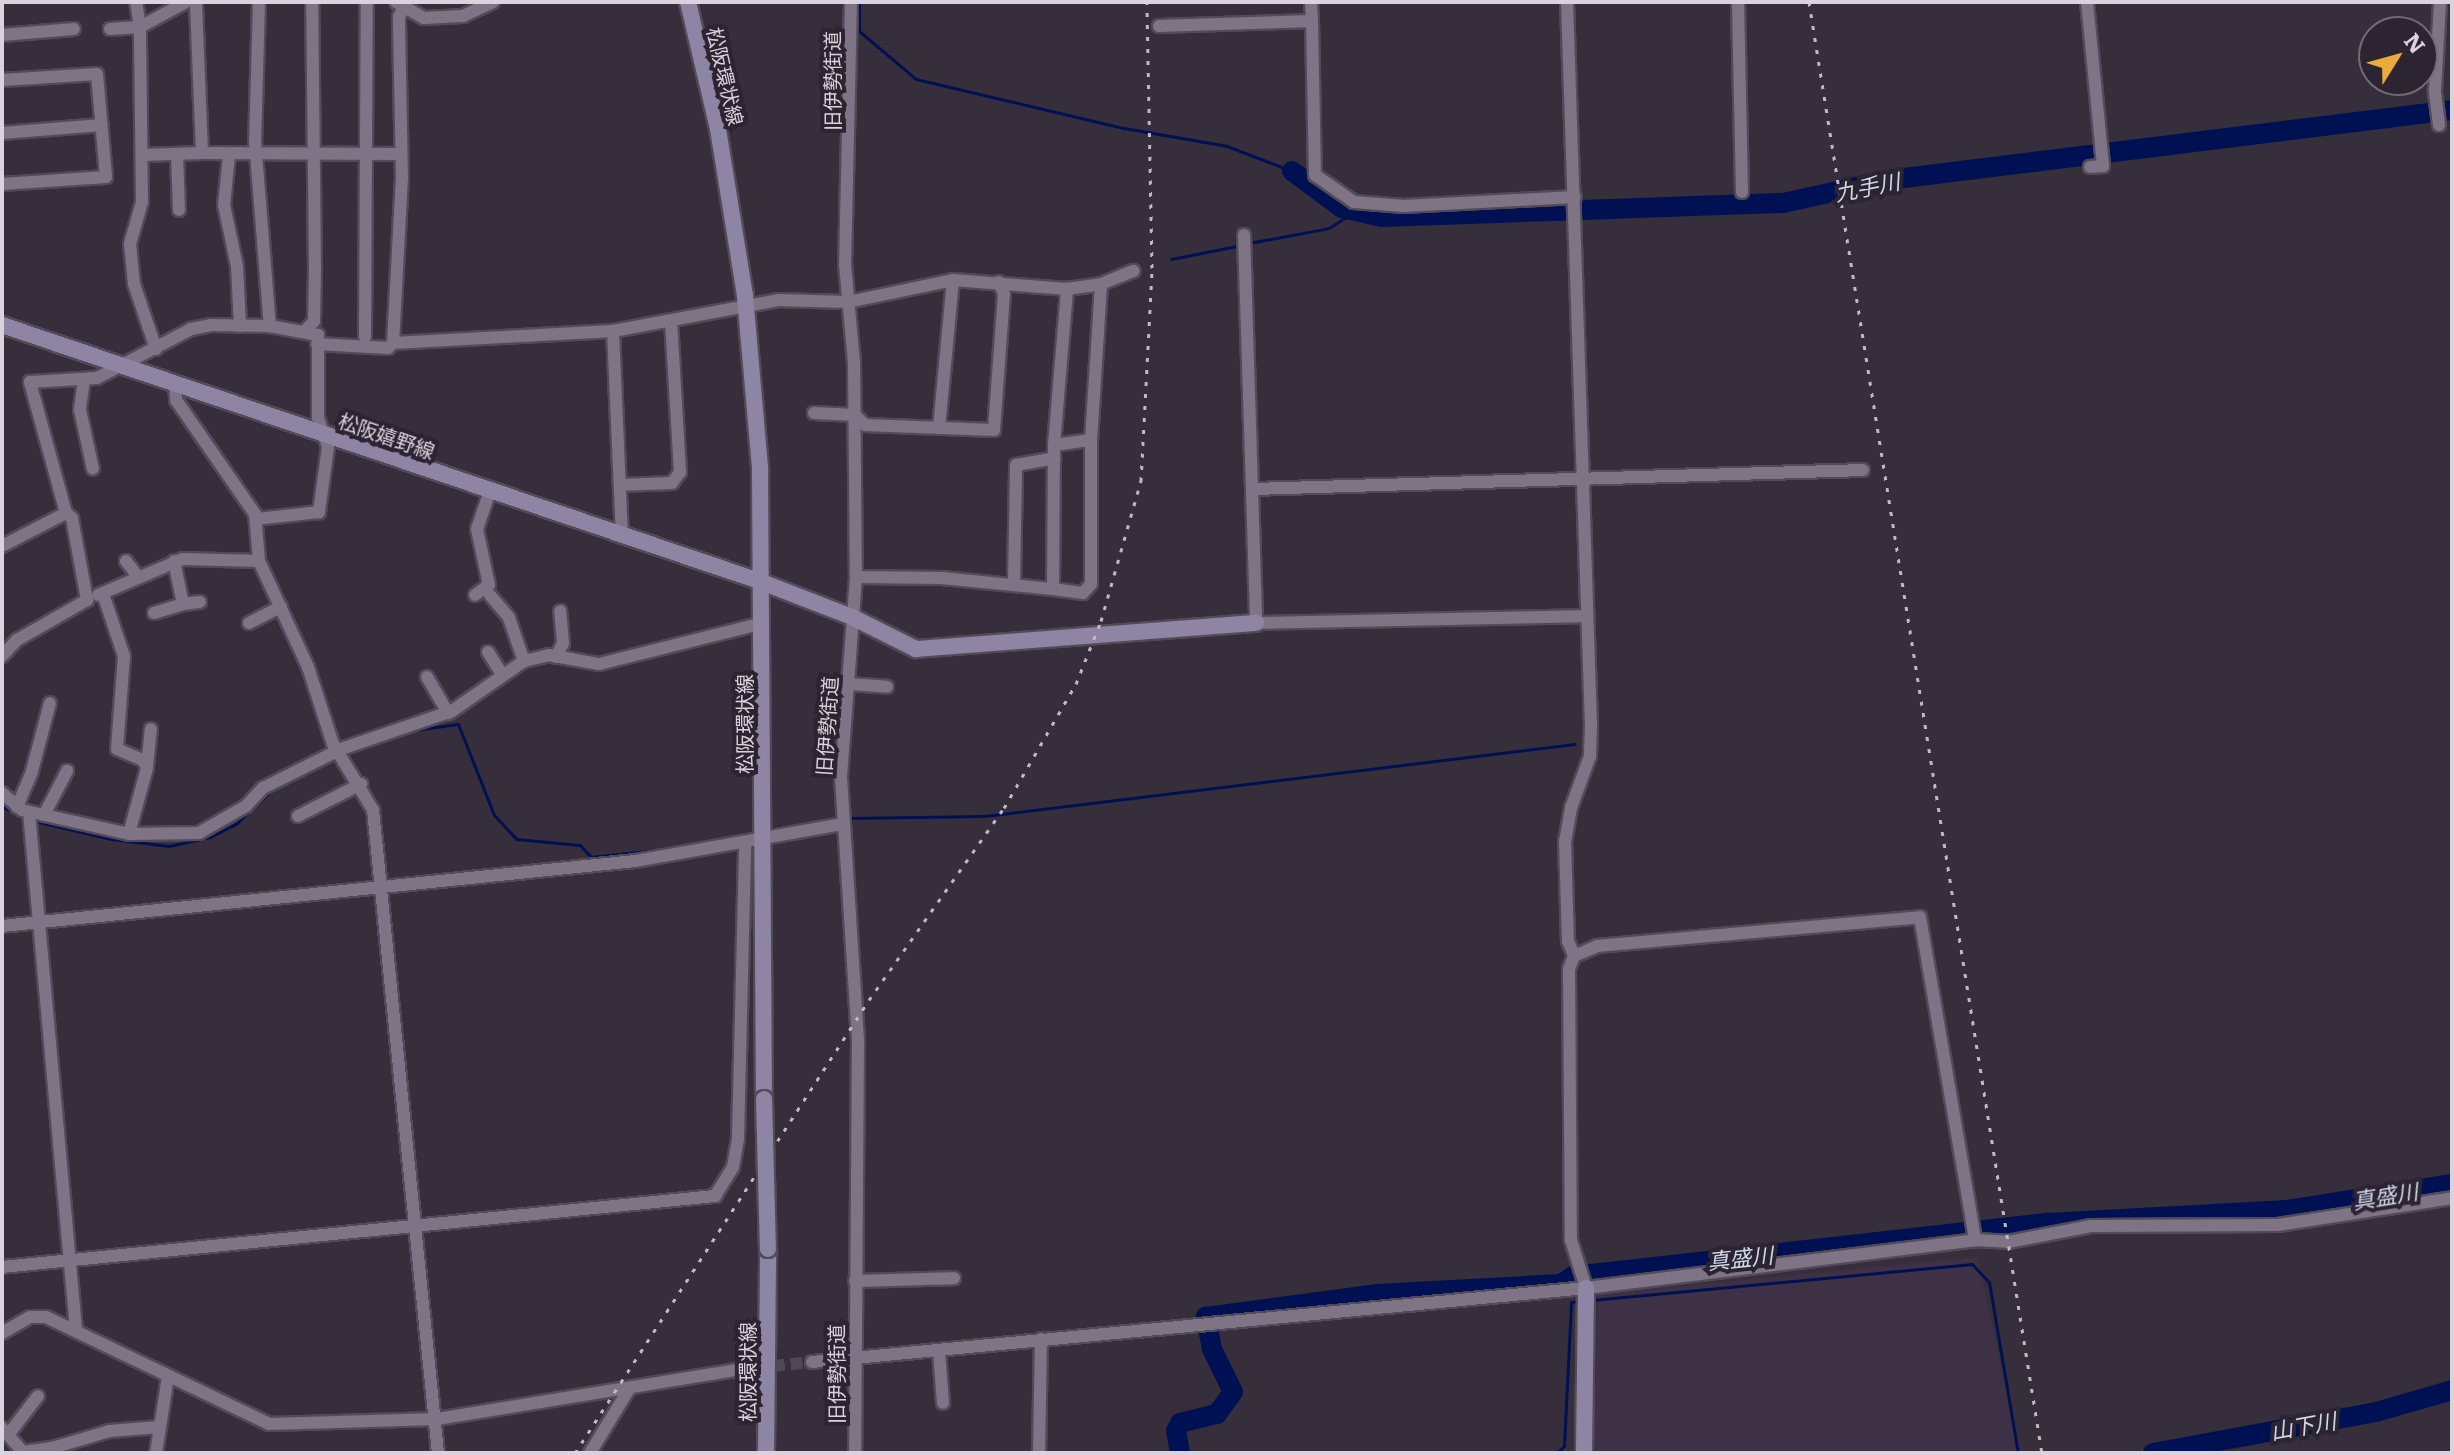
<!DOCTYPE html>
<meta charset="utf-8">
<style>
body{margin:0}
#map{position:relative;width:2454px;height:1455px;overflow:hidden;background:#372e3c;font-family:Literata,"Noto Sans JP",serif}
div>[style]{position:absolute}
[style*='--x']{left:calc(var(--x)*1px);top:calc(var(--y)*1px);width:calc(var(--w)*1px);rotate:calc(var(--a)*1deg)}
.built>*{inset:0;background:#3e3146}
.stream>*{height:3px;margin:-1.5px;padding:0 1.5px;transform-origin:1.5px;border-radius:1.5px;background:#001153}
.river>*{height:20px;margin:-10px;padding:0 10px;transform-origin:10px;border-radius:10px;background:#001153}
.street-tunnel>*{height:12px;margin-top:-6px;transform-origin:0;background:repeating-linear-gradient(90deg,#4f4754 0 12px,transparent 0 18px)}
.roads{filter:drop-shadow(2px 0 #524b57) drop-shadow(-2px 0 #524b57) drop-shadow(0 2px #524b57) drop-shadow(0 -2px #524b57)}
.street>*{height:12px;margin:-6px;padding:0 6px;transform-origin:6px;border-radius:6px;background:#7f7485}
.secondary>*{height:16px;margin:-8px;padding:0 8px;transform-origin:8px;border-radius:8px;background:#8e85a5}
.rail>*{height:3px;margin-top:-1.5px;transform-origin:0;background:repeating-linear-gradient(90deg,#c0bac4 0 4px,transparent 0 12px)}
.bridges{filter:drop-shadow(2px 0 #524b57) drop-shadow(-2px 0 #524b57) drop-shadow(0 2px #524b57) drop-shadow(0 -2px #524b57)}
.secondary-bridge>*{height:16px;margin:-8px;padding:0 8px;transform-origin:8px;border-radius:8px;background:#8e85a5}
span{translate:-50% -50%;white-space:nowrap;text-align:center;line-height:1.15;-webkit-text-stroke:8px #2d2432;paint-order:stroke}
.street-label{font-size:20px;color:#d9d3dd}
.water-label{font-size:22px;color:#ced9ed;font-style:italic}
.frame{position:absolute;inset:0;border:4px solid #d9d3dd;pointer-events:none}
.north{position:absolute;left:2358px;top:16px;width:80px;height:80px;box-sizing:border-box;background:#2d2432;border:2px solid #726a76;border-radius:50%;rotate:53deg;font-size:22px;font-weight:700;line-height:32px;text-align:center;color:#d9d3dd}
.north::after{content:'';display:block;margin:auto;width:28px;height:36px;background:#ebaa39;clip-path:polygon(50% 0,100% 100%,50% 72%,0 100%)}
</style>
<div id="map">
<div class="built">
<div style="clip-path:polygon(1977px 1257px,2020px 1453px,1592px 1453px,1599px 1294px)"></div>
</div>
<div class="stream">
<div style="--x:859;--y:2;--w:29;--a:90"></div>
<div style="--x:859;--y:31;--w:75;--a:40.1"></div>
<div style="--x:916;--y:79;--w:214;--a:13.3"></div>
<div style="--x:1124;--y:128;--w:105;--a:9.9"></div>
<div style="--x:1227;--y:146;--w:70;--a:21"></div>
<div style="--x:1249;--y:243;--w:81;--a:-10.6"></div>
<div style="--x:1329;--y:228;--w:27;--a:-33"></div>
<div style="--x:1171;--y:259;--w:72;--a:-11.2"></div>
<div style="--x:415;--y:730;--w:43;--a:-7.9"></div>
<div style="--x:458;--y:724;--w:98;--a:68.4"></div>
<div style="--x:494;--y:815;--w:33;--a:47"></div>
<div style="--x:516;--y:839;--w:64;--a:5.4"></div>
<div style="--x:580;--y:845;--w:16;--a:47"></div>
<div style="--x:591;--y:857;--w:84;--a:-6.1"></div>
<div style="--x:343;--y:755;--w:20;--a:-20"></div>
<div style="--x:2;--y:806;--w:25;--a:29"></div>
<div style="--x:848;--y:818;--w:136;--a:-0.8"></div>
<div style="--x:984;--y:816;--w:595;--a:-6.95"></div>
<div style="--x:35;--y:821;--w:78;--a:13.3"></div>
<div style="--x:111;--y:839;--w:58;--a:6.9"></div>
<div style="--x:169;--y:846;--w:42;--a:-12.4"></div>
<div style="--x:210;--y:837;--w:30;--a:-27"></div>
<div style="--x:237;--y:823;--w:50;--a:-43.4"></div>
<div style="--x:273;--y:789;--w:70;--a:-26.2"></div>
<div style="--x:769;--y:829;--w:72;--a:-8"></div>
<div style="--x:733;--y:837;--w:25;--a:-12"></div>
<div style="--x:1592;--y:1300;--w:382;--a:-5.4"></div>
<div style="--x:1972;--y:1264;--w:25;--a:47"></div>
<div style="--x:1989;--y:1282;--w:173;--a:80.4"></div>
<div style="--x:1557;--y:1453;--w:10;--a:-45"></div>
<div style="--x:1564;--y:1446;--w:144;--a:-87.2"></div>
<div style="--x:1571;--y:1302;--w:9;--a:-6"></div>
</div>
<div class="river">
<div style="--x:1292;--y:171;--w:62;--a:36.5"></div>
<div style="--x:1342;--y:208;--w:41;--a:12.7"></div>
<div style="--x:1382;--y:217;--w:401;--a:-2"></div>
<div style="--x:1783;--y:203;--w:107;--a:-12.4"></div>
<div style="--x:1888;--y:180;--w:568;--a:-7.07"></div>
<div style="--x:1180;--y:1453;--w:22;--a:-100"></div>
<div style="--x:1176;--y:1431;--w:9;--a:-63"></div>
<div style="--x:1180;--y:1423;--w:38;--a:-14"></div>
<div style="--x:1217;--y:1414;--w:27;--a:-54"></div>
<div style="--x:1233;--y:1392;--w:48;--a:-116"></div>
<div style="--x:1212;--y:1349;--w:33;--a:-101"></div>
<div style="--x:1206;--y:1317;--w:173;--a:-7.7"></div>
<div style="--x:1377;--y:1294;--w:184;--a:-3.1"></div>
<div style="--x:1561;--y:1284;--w:14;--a:-34"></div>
<div style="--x:1573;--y:1276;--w:478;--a:-6.4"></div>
<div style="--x:2048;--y:1223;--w:239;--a:-3.1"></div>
<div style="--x:2287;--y:1210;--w:167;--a:-9"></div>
<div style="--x:2153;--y:1453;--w:227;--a:-10.4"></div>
<div style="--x:2376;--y:1412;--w:79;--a:-16.1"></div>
</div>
<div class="street-tunnel">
<div style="--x:737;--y:1370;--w:75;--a:-6.1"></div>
</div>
<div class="roads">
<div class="street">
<div style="--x:259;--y:2;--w:139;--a:91.6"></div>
<div style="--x:255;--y:141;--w:186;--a:85.4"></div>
<div style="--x:396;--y:2;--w:32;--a:30"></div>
<div style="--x:424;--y:18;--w:39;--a:-3"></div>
<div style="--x:463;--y:16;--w:33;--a:-25"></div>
<div style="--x:851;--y:2;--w:262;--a:91.3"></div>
<div style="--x:845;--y:264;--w:98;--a:84.8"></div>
<div style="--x:854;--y:362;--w:215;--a:89.5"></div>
<div style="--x:856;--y:577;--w:201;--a:94.3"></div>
<div style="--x:841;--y:777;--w:266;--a:86.3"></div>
<div style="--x:858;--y:1042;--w:411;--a:90.4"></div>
<div style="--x:1311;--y:2;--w:19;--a:87"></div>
<div style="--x:1567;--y:2;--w:724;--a:88.1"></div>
<div style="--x:1591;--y:726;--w:30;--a:92"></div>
<div style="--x:1590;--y:756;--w:55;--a:110.1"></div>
<div style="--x:1571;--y:808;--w:34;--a:100"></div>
<div style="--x:1565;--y:841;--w:100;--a:88.3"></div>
<div style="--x:1568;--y:941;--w:16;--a:68"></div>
<div style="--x:1574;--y:956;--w:14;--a:111"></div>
<div style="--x:1569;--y:969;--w:271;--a:89.6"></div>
<div style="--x:1571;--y:1240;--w:50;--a:72.6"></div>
<div style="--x:1738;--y:2;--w:190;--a:88.8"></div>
<div style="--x:2087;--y:2;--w:165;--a:84.4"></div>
<div style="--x:2103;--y:166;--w:13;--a:176"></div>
<div style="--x:1159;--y:26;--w:153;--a:-1.9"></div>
<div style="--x:1312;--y:21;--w:154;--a:88.9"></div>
<div style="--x:1315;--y:175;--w:47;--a:34.7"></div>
<div style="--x:1354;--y:202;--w:50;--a:4.6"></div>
<div style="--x:1404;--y:206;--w:171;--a:-3"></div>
<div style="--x:110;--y:29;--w:30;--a:-4"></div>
<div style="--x:140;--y:27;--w:25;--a:-99"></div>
<div style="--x:2;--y:35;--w:72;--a:-4.8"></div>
<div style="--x:2;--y:80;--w:95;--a:-3.6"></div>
<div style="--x:97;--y:74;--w:103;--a:85"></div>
<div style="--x:106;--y:177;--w:104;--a:176.1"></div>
<div style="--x:2439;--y:125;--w:35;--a:-97"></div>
<div style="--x:2435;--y:90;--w:88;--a:-86.7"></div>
<div style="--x:2;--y:133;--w:100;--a:-4.6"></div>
<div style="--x:202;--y:153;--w:199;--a:0.3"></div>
<div style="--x:143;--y:155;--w:59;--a:-1.9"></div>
<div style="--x:202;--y:153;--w:151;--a:-92.3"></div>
<div style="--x:177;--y:155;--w:55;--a:87.9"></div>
<div style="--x:229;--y:156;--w:49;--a:95.8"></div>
<div style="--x:224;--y:205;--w:62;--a:78"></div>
<div style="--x:237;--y:266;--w:60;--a:87.1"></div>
<div style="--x:1244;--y:235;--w:388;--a:88.2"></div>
<div style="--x:1256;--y:623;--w:331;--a:-1.2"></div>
<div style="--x:306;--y:330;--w:12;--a:-48"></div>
<div style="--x:314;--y:321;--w:50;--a:-88.9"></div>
<div style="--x:315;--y:271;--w:269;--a:-90.6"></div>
<div style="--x:613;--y:331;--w:206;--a:87.5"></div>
<div style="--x:365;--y:337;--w:335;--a:-89.7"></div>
<div style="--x:393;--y:343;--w:164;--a:-86.9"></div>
<div style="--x:402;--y:179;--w:162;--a:-91.1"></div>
<div style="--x:399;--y:17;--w:11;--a:-63"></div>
<div style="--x:317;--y:344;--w:71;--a:3.2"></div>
<div style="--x:388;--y:348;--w:7;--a:-45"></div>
<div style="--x:393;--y:343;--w:220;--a:-3.1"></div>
<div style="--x:613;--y:331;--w:168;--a:-10.6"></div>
<div style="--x:778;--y:300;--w:70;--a:1.6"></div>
<div style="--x:848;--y:302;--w:107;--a:-11.8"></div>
<div style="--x:953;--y:280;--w:114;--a:4.5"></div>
<div style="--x:1067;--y:289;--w:34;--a:-8"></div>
<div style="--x:1101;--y:284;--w:35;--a:-22"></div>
<div style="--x:156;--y:349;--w:69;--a:-108.7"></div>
<div style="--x:134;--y:284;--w:40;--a:-95.7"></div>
<div style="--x:130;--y:244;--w:44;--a:-74.1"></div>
<div style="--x:142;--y:202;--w:175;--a:-90.7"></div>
<div style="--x:140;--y:27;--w:52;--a:-28.5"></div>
<div style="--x:84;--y:380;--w:30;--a:98"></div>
<div style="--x:80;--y:410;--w:60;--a:77.6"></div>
<div style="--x:175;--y:384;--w:16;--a:86"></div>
<div style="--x:176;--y:400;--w:139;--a:55.3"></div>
<div style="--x:255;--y:514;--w:47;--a:85.1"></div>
<div style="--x:259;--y:561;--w:117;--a:65.2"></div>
<div style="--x:308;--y:667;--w:81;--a:72"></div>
<div style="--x:333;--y:744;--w:77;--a:58.8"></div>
<div style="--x:373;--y:810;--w:646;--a:84.23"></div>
<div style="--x:814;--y:413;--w:41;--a:2.8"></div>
<div style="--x:855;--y:415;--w:14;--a:45"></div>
<div style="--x:865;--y:425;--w:129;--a:2.2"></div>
<div style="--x:994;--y:430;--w:136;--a:-85.8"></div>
<div style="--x:1004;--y:294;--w:13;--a:-113"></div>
<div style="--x:939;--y:428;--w:149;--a:-84.6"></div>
<div style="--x:1054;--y:445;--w:37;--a:-8"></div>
<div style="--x:1091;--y:440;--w:156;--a:-86.3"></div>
<div style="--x:620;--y:485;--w:52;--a:-2.2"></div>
<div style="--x:672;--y:483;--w:14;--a:-54"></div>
<div style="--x:680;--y:472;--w:150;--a:-93.4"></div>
<div style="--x:1253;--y:489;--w:610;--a:-1.78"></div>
<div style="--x:2;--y:546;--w:72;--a:-27.3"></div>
<div style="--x:66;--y:513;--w:136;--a:-105.4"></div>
<div style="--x:30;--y:382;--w:67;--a:-3.4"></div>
<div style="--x:97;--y:378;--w:106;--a:-27.5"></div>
<div style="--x:191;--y:329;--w:21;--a:-11"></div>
<div style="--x:212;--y:325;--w:58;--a:1"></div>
<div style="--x:270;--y:326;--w:49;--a:10.6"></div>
<div style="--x:318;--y:335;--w:83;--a:90"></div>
<div style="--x:318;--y:418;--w:31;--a:71"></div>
<div style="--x:328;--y:447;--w:66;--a:97.9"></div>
<div style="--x:319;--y:512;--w:62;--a:173.6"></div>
<div style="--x:126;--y:561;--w:20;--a:53"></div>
<div style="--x:174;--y:561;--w:44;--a:78.2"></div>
<div style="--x:183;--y:604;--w:17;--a:-7"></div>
<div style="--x:856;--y:577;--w:86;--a:0.7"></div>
<div style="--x:942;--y:578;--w:112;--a:5.7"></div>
<div style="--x:1053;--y:589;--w:144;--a:-89.6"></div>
<div style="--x:1054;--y:445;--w:157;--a:-85.2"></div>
<div style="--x:1014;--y:584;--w:119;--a:-89"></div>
<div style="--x:1016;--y:465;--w:39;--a:-10"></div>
<div style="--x:1053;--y:589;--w:30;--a:8"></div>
<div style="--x:1083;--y:593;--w:12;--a:-48"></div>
<div style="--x:1091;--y:584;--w:144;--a:-90"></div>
<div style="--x:103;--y:594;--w:65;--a:71.3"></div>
<div style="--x:124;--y:656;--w:93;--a:94.3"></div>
<div style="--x:117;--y:749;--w:28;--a:23"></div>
<div style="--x:143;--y:760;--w:9;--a:63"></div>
<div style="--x:147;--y:768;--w:68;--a:105.3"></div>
<div style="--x:98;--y:595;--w:92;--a:-23"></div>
<div style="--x:183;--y:559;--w:76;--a:1.5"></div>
<div style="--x:475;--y:595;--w:17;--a:-36"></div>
<div style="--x:489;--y:585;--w:57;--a:-102.1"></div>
<div style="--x:477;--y:529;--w:40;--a:-71.1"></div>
<div style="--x:490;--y:595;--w:30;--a:50"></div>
<div style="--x:509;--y:618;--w:46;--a:70.8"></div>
<div style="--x:154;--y:613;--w:30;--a:-17"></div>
<div style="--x:249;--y:623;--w:36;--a:-27"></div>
<div style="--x:488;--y:652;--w:26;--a:58"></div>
<div style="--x:2;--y:656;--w:22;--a:-47"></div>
<div style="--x:17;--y:640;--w:81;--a:-29.7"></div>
<div style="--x:87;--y:600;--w:83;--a:-100.4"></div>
<div style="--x:72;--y:518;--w:8;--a:-140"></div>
<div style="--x:556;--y:657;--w:16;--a:-63"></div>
<div style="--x:563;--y:643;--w:32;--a:-95"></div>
<div style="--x:427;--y:677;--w:42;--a:59.7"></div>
<div style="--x:848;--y:684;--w:39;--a:4"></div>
<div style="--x:147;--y:766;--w:37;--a:-84"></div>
<div style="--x:2;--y:793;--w:26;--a:40"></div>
<div style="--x:22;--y:810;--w:110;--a:12.6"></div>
<div style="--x:129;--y:834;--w:70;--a:-0.8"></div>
<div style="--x:199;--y:833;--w:54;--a:-29.9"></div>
<div style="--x:246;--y:806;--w:25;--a:-47"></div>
<div style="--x:263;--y:788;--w:87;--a:-26.6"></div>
<div style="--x:341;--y:749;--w:117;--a:-18.9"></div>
<div style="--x:452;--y:711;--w:88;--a:-34.8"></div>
<div style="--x:524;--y:661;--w:26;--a:-13"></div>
<div style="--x:549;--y:655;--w:51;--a:10.2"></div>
<div style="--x:599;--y:664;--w:169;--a:-14"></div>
<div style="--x:17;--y:807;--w:39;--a:-67"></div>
<div style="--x:32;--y:771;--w:70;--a:-75.2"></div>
<div style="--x:29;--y:812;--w:519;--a:84.81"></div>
<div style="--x:44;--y:815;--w:50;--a:-62.4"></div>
<div style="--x:298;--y:816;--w:71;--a:-26.9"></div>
<div style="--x:2;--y:926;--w:636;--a:-5.86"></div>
<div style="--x:635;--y:861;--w:211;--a:-10.1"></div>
<div style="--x:1574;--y:956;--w:25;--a:-23"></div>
<div style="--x:1597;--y:946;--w:324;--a:-5.1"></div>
<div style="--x:1920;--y:917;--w:328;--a:80.3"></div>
<div style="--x:2;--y:1267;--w:717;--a:-5.69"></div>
<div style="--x:715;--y:1196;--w:34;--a:-58"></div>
<div style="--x:733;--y:1167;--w:29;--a:-80"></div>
<div style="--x:738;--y:1138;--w:296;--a:-88.6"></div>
<div style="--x:855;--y:1281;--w:99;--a:-1.7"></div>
<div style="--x:2;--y:1333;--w:32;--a:-30"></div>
<div style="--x:30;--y:1317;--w:16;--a:0"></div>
<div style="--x:46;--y:1317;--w:247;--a:25.6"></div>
<div style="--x:269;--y:1424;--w:168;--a:-1.7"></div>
<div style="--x:437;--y:1419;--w:304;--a:-9.3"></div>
<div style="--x:939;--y:1352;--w:51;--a:85.5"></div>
<div style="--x:812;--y:1362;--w:778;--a:-5.46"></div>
<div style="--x:1586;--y:1288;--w:392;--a:-7"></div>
<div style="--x:1975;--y:1240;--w:33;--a:3"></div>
<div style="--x:2008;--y:1242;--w:85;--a:-10.9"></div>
<div style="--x:2091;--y:1226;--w:187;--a:-0.3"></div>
<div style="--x:2278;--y:1225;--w:176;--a:-8.8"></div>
<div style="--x:2;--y:1428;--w:32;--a:49"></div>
<div style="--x:23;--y:1452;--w:29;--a:-8"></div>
<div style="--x:52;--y:1448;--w:5;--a:68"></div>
<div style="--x:8;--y:1435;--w:49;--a:-52.4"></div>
<div style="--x:52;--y:1448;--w:59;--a:-16.6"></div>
<div style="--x:109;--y:1431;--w:51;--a:-4.5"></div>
<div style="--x:156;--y:1453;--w:78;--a:-81.1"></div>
<div style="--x:590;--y:1453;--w:75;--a:-58.6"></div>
<div style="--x:1039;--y:1453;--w:114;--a:-89"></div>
</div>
<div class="secondary">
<div style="--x:688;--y:2;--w:130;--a:76.7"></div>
<div style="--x:718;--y:129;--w:169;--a:80.8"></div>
<div style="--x:745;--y:296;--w:174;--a:85"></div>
<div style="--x:760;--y:469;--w:630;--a:89.64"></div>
<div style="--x:2;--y:325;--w:799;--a:18.68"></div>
<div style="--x:759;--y:581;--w:100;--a:21.2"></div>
<div style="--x:852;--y:617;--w:72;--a:26.6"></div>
<div style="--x:916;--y:649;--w:341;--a:-4.4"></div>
<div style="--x:766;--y:1453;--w:204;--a:-89.4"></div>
<div style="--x:1584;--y:1453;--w:165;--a:-89.3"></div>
</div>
</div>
<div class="rail">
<div style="--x:1809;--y:2;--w:1470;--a:80.88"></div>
<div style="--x:575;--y:1453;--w:540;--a:-57.02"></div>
<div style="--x:869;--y:1000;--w:235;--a:-54.9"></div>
<div style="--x:1004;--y:808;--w:143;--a:-59.9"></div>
<div style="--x:1076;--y:684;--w:68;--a:-68.4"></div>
<div style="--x:1101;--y:621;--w:146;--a:-74.1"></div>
<div style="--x:1141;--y:481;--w:213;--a:-87"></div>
<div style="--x:1152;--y:268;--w:266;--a:-91.1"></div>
</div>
<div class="bridges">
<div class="secondary-bridge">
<div style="--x:764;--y:1099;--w:150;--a:88.5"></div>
</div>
</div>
<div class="street-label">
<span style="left:726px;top:76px;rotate:77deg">松阪環状線</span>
<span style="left:831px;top:81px;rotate:-90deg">旧伊勢街道</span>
<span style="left:387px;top:435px;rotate:19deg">松阪嬉野線</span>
<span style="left:743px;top:724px;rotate:-90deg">松阪環状線</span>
<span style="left:826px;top:726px;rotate:-86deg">旧伊勢街道</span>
<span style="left:746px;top:1372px;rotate:-90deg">松阪環状線</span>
<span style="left:835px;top:1374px;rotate:-90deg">旧伊勢街道</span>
</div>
<div class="water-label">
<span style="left:1867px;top:186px;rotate:-11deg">九手川</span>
<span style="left:2385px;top:1195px;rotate:-9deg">真盛川</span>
<span style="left:1740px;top:1257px;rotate:-6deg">真盛川</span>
<span style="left:2303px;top:1425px;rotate:-10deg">山下川</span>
</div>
<div class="frame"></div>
<div class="north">N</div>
</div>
